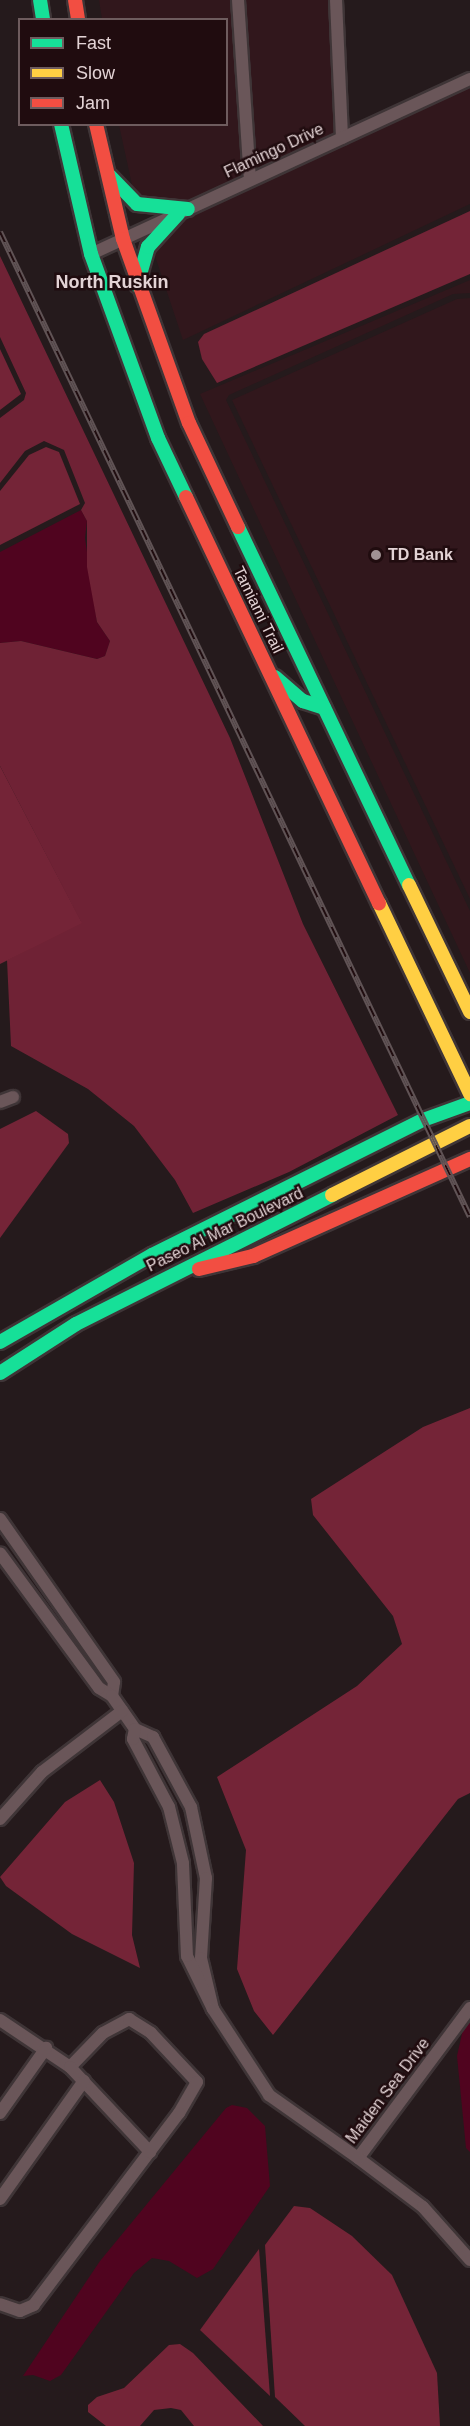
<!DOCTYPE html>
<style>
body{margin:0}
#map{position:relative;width:470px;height:2426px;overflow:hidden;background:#251a1c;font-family:Helvetica,sans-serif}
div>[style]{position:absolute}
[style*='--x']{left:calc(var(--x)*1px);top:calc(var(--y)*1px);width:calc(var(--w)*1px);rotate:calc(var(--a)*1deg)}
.built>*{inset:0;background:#31171c}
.green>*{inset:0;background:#50041f}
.forest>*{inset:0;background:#6f2235}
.water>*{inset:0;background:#742437}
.roads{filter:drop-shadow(2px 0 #3f3537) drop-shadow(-2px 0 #3f3537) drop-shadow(0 2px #3f3537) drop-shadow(0 -2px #3f3537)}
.street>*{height:12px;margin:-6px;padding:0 6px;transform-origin:6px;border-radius:6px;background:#6a5659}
.fast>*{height:14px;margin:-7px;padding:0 7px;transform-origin:7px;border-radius:7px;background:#16e098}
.slow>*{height:14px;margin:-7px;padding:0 7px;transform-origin:7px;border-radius:7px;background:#ffcf43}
.jam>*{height:14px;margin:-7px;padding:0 7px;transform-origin:7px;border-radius:7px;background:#f24e42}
.rail>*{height:6px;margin-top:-3px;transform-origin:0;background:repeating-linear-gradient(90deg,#200c0f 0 11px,#605355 0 22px);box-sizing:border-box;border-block:2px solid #605355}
.dots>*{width:16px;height:16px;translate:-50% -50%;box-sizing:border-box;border:3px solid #200c0f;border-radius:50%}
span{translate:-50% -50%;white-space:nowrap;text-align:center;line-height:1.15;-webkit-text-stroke:5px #200c0f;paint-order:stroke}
.street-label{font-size:16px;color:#e3d3d5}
.poi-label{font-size:16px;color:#e3d3d5;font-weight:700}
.left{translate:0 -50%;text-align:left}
.neighbourhood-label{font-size:18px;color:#e3d3d5;font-weight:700}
.legend{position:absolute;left:18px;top:18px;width:210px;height:108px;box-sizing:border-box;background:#200c0f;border:2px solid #6e5c5e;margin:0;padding:8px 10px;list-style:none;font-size:18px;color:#e3d3d5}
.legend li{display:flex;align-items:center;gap:12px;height:30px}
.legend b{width:30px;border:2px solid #6e5c5e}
</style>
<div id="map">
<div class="built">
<div style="clip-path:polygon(99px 0,231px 0,243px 176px,185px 203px,134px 194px,119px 125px,226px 124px,226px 20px,102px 19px)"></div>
<div style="clip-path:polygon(245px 0,330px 0,335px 134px,256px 170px)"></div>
<div style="clip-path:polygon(470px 87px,470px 204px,183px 340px,154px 253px,182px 219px)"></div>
<div style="clip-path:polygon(470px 280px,470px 293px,453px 294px,229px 395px,226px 400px,470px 911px,470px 973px,200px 394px)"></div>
<div style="clip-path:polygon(470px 298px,470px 899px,232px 400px,457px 299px)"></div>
</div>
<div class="green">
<div style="clip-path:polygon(81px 510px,87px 521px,85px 538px,97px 622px,110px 641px,105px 656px,97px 659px,21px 641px,0 643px,0 552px)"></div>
<div style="clip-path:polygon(470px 2019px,470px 2152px,466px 2148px,457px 2056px,463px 2029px)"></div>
<div style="clip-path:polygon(232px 2105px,247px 2108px,265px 2126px,270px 2186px,213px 2269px,197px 2278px,169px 2261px,152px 2258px,134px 2273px,61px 2375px,50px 2381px,33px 2375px,23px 2376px,100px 2261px,226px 2108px)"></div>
</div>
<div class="forest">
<div style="clip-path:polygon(0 256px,230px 738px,303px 924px,398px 1115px,289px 1172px,193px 1213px,175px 1180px,134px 1126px,88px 1089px,11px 1046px,7px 960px,81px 922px,0 766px,0 643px,21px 641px,97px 659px,105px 656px,110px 641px,97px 622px,87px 567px,87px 521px,81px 510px,85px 503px,64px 450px,44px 441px,25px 451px,0 483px,0 418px,24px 400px,26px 393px,0 337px)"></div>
</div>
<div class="water">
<div style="clip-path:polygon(470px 211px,470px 274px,217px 383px,202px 359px,198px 342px,204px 334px)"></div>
<div style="clip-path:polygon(0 349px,21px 394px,0 410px)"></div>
<div style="clip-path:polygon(46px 447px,59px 452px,80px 504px,0 545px,0 491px,29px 455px)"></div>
<div style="clip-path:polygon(0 766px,82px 923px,0 964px)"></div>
<div style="clip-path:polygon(36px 1111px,68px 1134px,69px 1143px,0 1238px,0 1129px)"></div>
<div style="clip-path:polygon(470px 1408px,470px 1793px,458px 1799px,273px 2035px,254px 2011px,237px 1969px,246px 1850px,217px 1777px,357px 1686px,402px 1644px,393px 1616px,313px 1515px,311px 1499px,423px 1427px)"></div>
<div style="clip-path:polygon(100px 1780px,114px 1802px,134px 1863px,132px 1935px,140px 1968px,72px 1934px,6px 1886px,0 1877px,65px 1802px)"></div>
<div style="clip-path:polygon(294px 2206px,310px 2208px,352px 2236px,392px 2275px,437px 2373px,440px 2426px,305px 2426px,275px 2397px,265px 2245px)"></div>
<div style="clip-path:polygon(259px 2249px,270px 2396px,200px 2330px)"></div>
<div style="clip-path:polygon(180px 2344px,193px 2353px,263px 2426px,194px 2426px,181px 2410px,171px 2408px,154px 2410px,140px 2426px,106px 2426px,88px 2412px,88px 2405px,97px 2397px,124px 2388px,169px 2345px)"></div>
</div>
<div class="roads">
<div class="street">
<div style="--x:238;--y:0;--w:180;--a:86.2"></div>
<div style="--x:336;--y:0;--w:138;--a:87.5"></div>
<div style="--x:91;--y:254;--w:417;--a:-24.8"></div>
<div style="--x:0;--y:1102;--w:14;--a:-21"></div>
<div style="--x:0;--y:1519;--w:199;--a:55"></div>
<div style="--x:114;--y:1682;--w:14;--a:98"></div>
<div style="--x:112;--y:1696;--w:15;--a:-148"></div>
<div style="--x:99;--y:1688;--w:167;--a:-126.3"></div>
<div style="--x:112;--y:1696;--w:40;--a:55.1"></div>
<div style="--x:135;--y:1729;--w:20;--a:24"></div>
<div style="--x:153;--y:1737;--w:80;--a:61.5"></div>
<div style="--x:191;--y:1807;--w:73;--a:78.1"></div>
<div style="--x:206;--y:1878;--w:80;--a:93.6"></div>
<div style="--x:201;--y:1958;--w:52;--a:76.8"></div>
<div style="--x:213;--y:2009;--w:59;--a:-116.1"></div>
<div style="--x:187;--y:1956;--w:93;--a:-92.5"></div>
<div style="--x:183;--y:1863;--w:58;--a:-104"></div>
<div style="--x:169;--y:1807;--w:77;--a:-117.9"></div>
<div style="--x:133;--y:1739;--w:10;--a:-79"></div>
<div style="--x:0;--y:1819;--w:63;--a:-48.2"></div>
<div style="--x:42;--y:1772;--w:101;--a:-37.3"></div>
<div style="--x:470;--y:2008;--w:187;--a:126.7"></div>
<div style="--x:358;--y:2158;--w:81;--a:37"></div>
<div style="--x:423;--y:2207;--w:71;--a:48.4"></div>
<div style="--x:213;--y:2009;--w:103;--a:56.9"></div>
<div style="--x:269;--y:2095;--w:109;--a:35.3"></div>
<div style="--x:0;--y:2020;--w:84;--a:33.9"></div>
<div style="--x:70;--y:2067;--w:47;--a:-45.9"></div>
<div style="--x:103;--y:2033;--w:30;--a:-28"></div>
<div style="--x:129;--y:2019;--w:26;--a:32"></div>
<div style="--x:151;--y:2033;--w:67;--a:46.8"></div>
<div style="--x:197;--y:2082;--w:36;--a:120"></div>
<div style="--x:179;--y:2113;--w:241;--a:127.1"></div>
<div style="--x:34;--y:2305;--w:15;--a:157"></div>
<div style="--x:20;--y:2311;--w:21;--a:-161"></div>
<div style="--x:70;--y:2067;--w:117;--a:46.7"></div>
<div style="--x:0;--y:2113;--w:80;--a:-54.7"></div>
<div style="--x:0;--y:2199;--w:145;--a:-54.6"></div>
</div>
<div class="fast">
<div style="--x:40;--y:0;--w:20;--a:81"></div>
<div style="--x:61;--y:124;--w:133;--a:77"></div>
<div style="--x:91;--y:254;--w:196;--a:70"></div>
<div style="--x:158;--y:438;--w:65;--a:64.6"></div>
<div style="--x:110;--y:176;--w:39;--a:46"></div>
<div style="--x:137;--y:204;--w:51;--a:5.6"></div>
<div style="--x:137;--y:285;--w:40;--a:-74"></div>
<div style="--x:148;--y:247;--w:45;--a:-47.7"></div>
<div style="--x:238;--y:527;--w:397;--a:64.5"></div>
<div style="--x:275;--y:677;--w:37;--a:41"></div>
<div style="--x:303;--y:701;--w:22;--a:18"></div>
<div style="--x:0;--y:1342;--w:175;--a:-29.8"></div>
<div style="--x:152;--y:1255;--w:303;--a:-26.5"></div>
<div style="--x:423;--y:1120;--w:50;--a:-19.9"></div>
<div style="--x:0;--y:1373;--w:90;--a:-32.8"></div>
<div style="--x:76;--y:1324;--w:287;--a:-26.7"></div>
</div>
<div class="slow">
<div style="--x:409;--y:885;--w:141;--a:64.3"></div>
<div style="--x:379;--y:903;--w:212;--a:64.5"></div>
<div style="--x:332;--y:1195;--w:154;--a:-26.6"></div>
</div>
<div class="jam">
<div style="--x:75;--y:0;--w:20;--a:81"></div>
<div style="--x:96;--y:124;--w:118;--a:76.8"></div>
<div style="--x:123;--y:239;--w:195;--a:70.3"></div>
<div style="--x:189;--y:423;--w:115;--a:64.8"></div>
<div style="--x:186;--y:497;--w:450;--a:64.6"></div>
<div style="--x:199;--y:1269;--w:56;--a:-13.5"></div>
<div style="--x:253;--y:1256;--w:238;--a:-24.1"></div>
</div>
</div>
<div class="rail">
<div style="--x:0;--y:232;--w:1091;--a:64.49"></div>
</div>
<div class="dots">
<div style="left:376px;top:555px;background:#a09294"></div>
</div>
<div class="street-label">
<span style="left:274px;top:151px;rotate:-25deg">Flamingo Drive</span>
<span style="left:258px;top:610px;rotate:64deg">Tamiami Trail</span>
<span style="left:225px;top:1230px;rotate:-26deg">Paseo Al Mar Boulevard</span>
<span style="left:388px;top:2091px;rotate:-53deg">Maiden Sea Drive</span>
</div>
<div class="poi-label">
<span class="left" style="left:388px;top:555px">TD Bank</span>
</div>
<div class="neighbourhood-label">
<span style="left:112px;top:282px">North Ruskin</span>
</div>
<ul class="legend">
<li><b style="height:8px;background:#16e098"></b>Fast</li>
<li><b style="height:8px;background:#ffcf43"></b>Slow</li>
<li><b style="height:8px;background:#f24e42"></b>Jam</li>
</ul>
</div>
